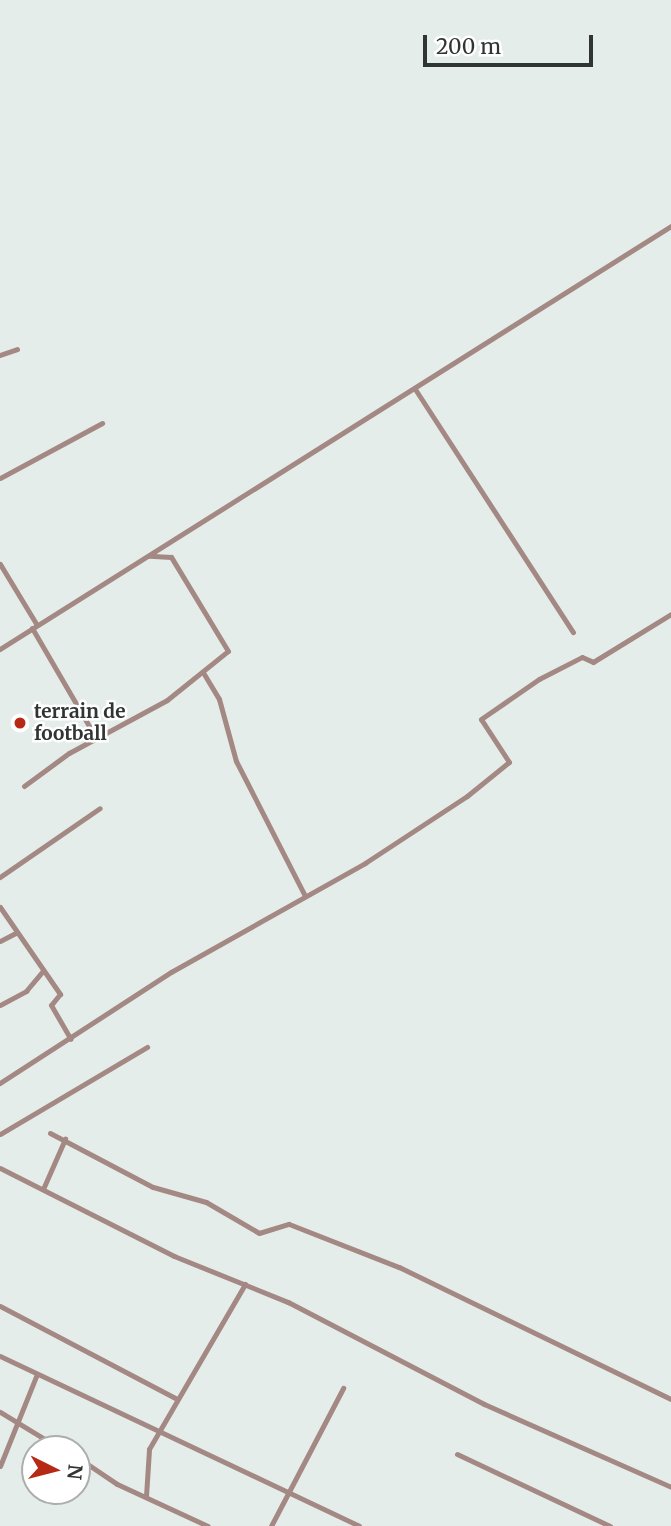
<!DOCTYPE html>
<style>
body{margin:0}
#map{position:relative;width:671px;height:1526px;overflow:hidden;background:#e4edea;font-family:Merriweather,serif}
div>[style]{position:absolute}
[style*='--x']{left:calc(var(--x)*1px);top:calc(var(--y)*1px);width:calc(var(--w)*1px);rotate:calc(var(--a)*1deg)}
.street>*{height:5px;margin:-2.5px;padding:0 2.5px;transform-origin:2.5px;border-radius:2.5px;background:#a48883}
.dots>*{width:19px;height:19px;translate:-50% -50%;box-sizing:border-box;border:4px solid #fff;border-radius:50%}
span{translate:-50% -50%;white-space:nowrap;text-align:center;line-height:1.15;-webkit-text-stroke:5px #fff;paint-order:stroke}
.poi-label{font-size:19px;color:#303432;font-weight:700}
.left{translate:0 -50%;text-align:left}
.north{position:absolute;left:21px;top:1435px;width:70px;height:70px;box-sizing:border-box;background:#fff;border:2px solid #acaead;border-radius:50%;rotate:96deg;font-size:19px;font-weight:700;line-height:28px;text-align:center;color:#303432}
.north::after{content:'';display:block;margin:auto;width:24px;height:32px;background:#b62914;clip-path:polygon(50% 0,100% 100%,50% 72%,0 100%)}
.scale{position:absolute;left:423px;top:35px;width:170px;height:32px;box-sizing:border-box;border:4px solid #303432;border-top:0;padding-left:9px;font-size:21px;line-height:24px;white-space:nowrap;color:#303432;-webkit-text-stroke:5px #fff;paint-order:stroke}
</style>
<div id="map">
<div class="street">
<div style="--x:0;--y:355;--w:18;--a:-19"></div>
<div style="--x:415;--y:389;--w:290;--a:57"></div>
<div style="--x:0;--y:478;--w:116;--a:-28.3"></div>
<div style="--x:0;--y:564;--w:71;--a:58.8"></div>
<div style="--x:32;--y:628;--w:127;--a:59.8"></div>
<div style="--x:0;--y:649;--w:793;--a:-32.23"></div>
<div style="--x:204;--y:674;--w:29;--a:59"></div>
<div style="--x:219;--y:699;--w:64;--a:74.7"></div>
<div style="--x:236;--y:761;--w:152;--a:62.9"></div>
<div style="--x:24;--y:786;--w:56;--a:-36.3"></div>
<div style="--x:69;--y:753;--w:111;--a:-28.4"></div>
<div style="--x:167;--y:700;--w:78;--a:-38.8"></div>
<div style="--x:228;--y:651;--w:110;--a:-121.2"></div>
<div style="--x:171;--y:557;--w:22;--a:-177"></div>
<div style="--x:0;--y:877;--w:121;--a:-34.6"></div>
<div style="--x:0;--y:907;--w:106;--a:55.4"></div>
<div style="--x:60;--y:994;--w:14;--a:129"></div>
<div style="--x:51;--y:1005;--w:39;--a:60"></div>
<div style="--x:0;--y:941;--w:18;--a:-27"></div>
<div style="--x:0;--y:1005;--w:30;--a:-28"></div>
<div style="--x:26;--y:991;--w:25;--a:-50"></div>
<div style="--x:0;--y:1083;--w:204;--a:-33"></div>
<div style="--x:171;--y:972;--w:223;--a:-29.3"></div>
<div style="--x:365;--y:863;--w:122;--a:-33.3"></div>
<div style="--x:467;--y:796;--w:54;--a:-39"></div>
<div style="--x:509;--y:762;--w:51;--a:-123.1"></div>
<div style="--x:481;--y:719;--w:70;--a:-34.6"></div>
<div style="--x:539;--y:679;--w:48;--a:-27.1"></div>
<div style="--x:582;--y:657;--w:12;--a:24"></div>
<div style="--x:593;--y:662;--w:92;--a:-31.6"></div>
<div style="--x:50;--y:1133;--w:116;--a:27.7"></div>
<div style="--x:153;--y:1187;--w:55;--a:15.8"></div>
<div style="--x:206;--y:1202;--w:61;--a:30.3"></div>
<div style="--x:259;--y:1233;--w:31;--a:-17"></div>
<div style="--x:289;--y:1224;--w:118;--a:21.4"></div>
<div style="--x:399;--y:1267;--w:302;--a:25.9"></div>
<div style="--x:0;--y:1134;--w:171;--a:-30.6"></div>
<div style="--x:0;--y:1168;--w:195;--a:26.8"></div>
<div style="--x:174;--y:1256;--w:123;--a:22"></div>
<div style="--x:288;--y:1302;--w:221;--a:27.5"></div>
<div style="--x:484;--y:1404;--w:205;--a:23.9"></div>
<div style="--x:43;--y:1189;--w:55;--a:-66.3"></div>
<div style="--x:0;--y:1306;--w:200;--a:27.7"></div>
<div style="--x:0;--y:1356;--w:397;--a:25.3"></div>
<div style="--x:0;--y:1412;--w:71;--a:31.2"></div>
<div style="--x:457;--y:1454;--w:169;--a:25.2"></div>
<div style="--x:77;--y:1457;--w:48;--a:34"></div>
<div style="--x:117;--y:1484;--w:100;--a:24.8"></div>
<div style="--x:0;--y:1466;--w:99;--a:-68.1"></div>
<div style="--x:146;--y:1496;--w:47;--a:-86.3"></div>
<div style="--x:149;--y:1449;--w:191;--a:-59.8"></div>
<div style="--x:271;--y:1526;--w:156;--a:-62.4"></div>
</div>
<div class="dots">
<div style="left:20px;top:723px;background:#b62914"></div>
</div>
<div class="poi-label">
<span class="left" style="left:34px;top:723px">terrain de<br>football</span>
</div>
<div class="north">N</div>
<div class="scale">200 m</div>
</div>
